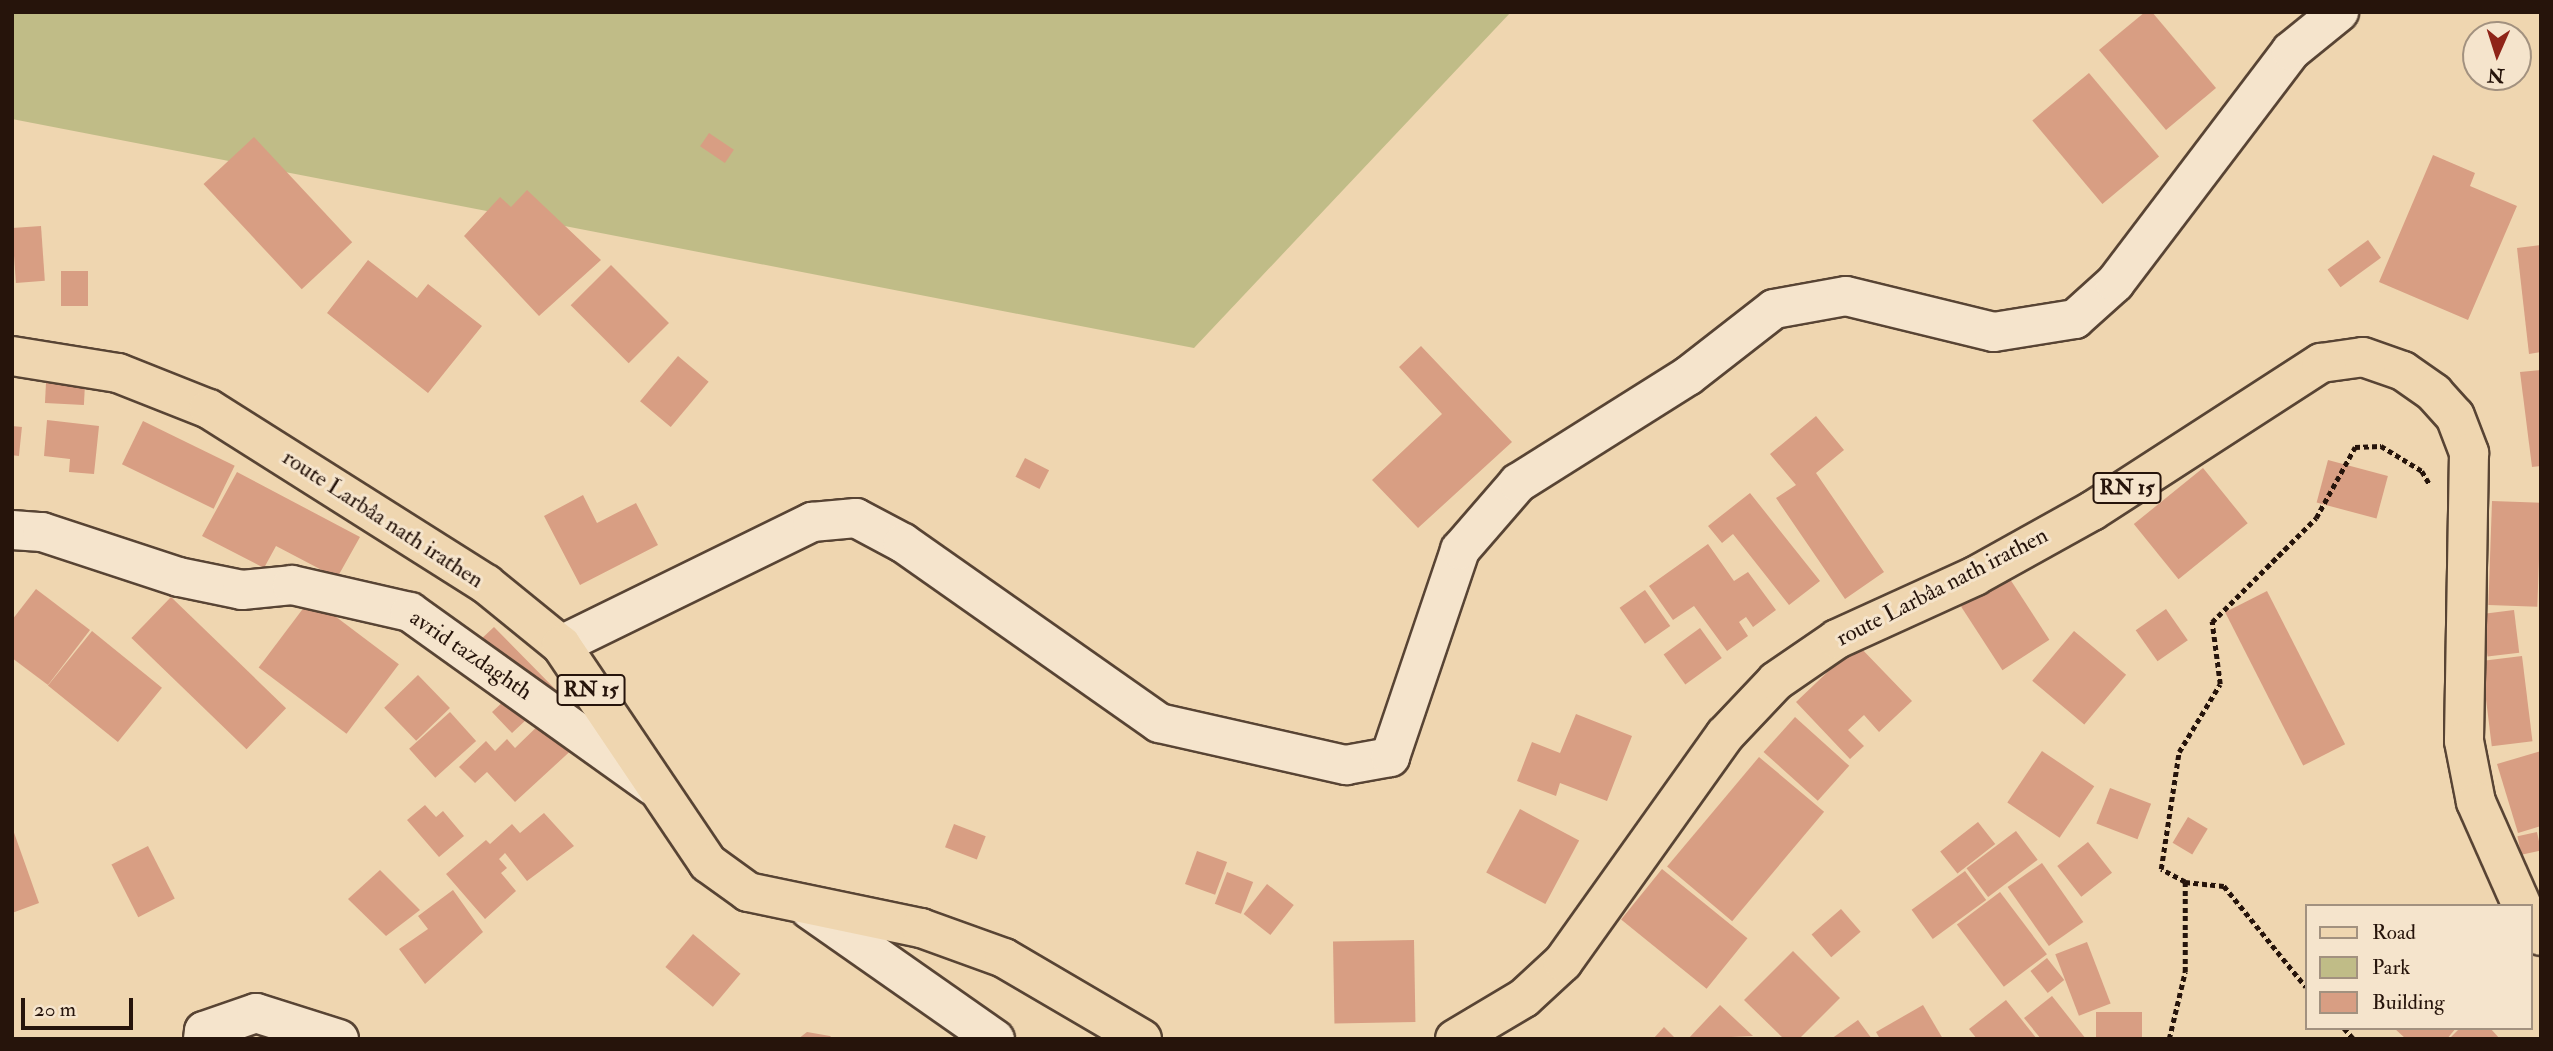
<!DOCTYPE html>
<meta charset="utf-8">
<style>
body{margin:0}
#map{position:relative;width:2553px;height:1051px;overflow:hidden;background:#efd6b0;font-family:"IM FELL Double Pica",serif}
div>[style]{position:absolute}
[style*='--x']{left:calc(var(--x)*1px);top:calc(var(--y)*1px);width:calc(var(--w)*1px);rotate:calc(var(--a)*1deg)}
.green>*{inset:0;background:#c0bc87}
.building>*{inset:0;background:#d89e83;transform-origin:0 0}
.path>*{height:4.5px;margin-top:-2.25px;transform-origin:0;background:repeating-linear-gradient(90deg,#26140b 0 5px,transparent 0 8.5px)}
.roads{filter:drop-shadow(2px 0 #584434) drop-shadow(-2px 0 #584434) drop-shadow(0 2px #584434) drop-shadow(0 -2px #584434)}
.minor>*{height:38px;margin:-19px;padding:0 19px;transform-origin:19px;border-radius:19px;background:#f5e4cc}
.major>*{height:38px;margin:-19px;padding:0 19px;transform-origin:19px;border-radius:19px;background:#efd6b0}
span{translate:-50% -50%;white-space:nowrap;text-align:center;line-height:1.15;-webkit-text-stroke:6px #f5e4cc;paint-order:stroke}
.shield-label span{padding:2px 5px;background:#f5e4cc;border:2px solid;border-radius:5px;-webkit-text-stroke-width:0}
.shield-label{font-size:21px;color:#26140b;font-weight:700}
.street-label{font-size:23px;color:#26140b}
.frame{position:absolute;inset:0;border:14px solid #26140b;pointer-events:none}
.legend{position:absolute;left:2305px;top:904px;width:228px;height:126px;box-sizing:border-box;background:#f5e4cc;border:2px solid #a2917f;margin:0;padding:9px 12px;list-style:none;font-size:21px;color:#26140b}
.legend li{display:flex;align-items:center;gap:14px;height:35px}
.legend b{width:35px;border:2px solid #a2917f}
.north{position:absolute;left:2462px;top:21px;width:70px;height:70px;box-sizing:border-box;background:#f5e4cc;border:2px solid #a2917f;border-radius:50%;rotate:183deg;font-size:19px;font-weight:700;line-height:28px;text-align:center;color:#26140b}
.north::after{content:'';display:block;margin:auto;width:24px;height:32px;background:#8f2418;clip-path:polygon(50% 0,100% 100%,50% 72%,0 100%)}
.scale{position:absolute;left:21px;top:998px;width:112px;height:32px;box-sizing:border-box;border:4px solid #26140b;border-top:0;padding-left:9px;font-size:21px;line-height:24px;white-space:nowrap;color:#26140b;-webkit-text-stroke:5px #f5e4cc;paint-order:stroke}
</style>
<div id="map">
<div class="green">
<div style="clip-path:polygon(12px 12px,1511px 12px,1194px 348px,12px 119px)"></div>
</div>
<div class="building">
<div style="clip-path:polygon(2145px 12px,2152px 12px,2216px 88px,2166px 130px,2099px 50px)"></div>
<div style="left:2089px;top:73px;width:109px;height:74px;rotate:50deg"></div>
<div style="left:709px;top:133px;width:30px;height:16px;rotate:34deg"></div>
<div style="left:254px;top:137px;width:144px;height:69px;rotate:47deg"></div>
<div style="clip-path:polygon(2433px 155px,2475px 173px,2470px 186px,2517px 206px,2468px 320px,2379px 282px)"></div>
<div style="clip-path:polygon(527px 190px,601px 260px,539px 316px,464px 236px,500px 197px,511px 207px)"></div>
<div style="left:41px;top:226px;width:55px;height:29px;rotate:86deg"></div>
<div style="left:2368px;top:240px;width:22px;height:50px;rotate:54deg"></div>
<div style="clip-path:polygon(2541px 245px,2541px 352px,2529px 354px,2517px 248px)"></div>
<div style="clip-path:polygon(368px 260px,417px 298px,428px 284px,482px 326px,428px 393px,327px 313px)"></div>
<div style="left:611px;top:265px;width:82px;height:57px;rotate:45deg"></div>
<div style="left:61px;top:271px;width:27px;height:35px"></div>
<div style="clip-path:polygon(1421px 346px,1512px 442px,1418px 528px,1372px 480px,1442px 414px,1399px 367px)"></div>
<div style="left:678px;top:356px;width:40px;height:59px;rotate:40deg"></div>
<div style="clip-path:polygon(2541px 370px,2541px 466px,2532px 467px,2520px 372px)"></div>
<div style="left:46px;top:383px;width:39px;height:20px;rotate:3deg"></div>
<div style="clip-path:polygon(1816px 416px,1844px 450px,1816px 473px,1884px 572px,1845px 599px,1776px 498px,1796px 485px,1770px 454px)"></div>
<div style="clip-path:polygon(47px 420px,99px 426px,94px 474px,69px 472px,70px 459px,44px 456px)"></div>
<div style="left:143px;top:421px;width:102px;height:48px;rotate:26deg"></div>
<div style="left:12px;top:426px;width:10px;height:29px;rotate:6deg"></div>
<div style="left:1025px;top:458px;width:27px;height:21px;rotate:27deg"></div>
<div style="left:2328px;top:460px;width:62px;height:44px;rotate:15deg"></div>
<div style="left:2203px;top:468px;width:71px;height:89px;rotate:51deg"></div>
<div style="clip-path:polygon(237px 472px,360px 537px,337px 578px,276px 546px,264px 568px,202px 536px)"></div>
<div style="clip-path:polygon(1750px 493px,1820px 581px,1789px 605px,1733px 534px,1722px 543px,1708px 526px)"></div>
<div style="clip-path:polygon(583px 495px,597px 523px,636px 503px,658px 545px,580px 585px,544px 516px)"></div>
<div style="left:2492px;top:501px;width:49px;height:104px;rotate:2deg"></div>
<div style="clip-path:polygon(1708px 544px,1734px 581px,1748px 572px,1776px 610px,1753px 627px,1746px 617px,1739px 622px,1748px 636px,1727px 651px,1694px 606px,1673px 620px,1649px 586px)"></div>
<div style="left:2008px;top:576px;width:76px;height:56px;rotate:57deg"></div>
<div style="clip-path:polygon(36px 589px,90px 630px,48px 685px,12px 658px,12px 620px)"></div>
<div style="left:1645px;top:590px;width:44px;height:31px;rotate:55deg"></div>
<div style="left:2267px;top:591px;width:172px;height:47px;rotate:63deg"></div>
<div style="left:171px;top:597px;width:160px;height:57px;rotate:44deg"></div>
<div style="left:311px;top:598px;width:110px;height:87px;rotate:37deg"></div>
<div style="left:2166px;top:609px;width:38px;height:37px;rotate:55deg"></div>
<div style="left:2514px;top:610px;width:43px;height:32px;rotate:83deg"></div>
<div style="clip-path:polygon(494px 627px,557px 691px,512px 733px,492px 712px,506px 699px,464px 655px)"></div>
<div style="left:1700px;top:628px;width:37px;height:45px;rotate:54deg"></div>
<div style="left:92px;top:631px;width:90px;height:70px;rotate:39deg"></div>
<div style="left:2074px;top:631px;width:68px;height:65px;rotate:40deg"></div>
<div style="clip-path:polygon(1857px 644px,1912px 701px,1879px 732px,1864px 715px,1848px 730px,1864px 746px,1850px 759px,1796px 702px)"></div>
<div style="left:2522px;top:656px;width:86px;height:41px;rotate:83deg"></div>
<div style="left:418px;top:675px;width:46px;height:47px;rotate:46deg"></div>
<div style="left:450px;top:712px;width:39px;height:55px;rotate:48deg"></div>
<div style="clip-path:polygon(1576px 714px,1632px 736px,1607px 801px,1560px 783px,1556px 796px,1517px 781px,1532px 742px,1560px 753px)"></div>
<div style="clip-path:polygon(549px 715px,577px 745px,515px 802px,487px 772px,475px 783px,459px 767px,486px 741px,495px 751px,507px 739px,515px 748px)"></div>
<div style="left:1795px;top:717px;width:73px;height:47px;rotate:42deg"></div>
<div style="left:2042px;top:751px;width:63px;height:62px;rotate:34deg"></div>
<div style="clip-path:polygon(2541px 751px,2541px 826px,2518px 833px,2497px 764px)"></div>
<div style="left:1759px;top:757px;width:85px;height:143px;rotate:40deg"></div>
<div style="left:2110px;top:788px;width:44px;height:38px;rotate:21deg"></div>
<div style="clip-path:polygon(425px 805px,436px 817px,443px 811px,464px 836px,439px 857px,407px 820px)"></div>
<div style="left:1520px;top:809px;width:67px;height:72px;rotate:28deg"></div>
<div style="clip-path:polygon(544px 813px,574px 846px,527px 881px,505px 853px,499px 859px,507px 868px,501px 873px,516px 891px,485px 919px,446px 874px,486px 840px,490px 844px,512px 824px,520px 833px)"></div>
<div style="left:2188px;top:817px;width:23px;height:30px;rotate:31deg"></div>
<div style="left:1978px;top:822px;width:28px;height:48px;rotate:52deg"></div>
<div style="left:954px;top:824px;width:34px;height:25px;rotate:21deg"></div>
<div style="clip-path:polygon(12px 827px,39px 903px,12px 913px)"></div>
<div style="left:2016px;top:831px;width:36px;height:62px;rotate:53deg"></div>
<div style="left:2537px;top:832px;width:19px;height:20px;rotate:78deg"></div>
<div style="left:2088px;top:842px;width:39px;height:39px;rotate:52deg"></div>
<div style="left:148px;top:846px;width:59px;height:41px;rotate:63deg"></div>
<div style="left:1197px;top:851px;width:32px;height:35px;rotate:20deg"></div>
<div style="left:2042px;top:863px;width:72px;height:42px;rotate:55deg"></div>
<div style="left:1662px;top:869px;width:110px;height:65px;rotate:39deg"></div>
<div style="clip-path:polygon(380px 870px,420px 910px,386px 936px,348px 899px)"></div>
<div style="left:1965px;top:871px;width:36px;height:66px;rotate:54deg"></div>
<div style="left:1227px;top:872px;width:28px;height:34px;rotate:21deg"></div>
<div style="left:1267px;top:884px;width:34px;height:38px;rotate:38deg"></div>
<div style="clip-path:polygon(453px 890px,483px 932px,425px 984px,399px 949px,428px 929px,418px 916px)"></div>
<div style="left:2000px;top:892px;width:78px;height:54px;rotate:53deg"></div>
<div style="left:1841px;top:909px;width:30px;height:39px;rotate:49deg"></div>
<div style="left:693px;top:934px;width:62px;height:43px;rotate:40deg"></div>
<div style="left:1414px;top:940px;width:82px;height:81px;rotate:89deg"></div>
<div style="left:2087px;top:942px;width:66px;height:34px;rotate:69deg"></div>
<div style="clip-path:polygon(1793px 951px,1840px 998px,1799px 1039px,1784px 1039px,1744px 1000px)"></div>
<div style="left:2047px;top:958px;width:28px;height:21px;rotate:52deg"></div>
<div style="clip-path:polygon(2052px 996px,2086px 1039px,2041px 1039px,2024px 1018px)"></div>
<div style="clip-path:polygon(2006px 1000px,2037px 1039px,1977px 1039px,1969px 1029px)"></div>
<div style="clip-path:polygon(1720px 1005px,1753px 1036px,1688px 1039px)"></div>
<div style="clip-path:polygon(1923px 1005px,1943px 1039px,1880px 1039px,1876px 1032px)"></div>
<div style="left:2096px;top:1012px;width:46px;height:27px"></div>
<div style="clip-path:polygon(1858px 1020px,1872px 1039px,1831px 1039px)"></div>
<div style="clip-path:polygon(1664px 1027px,1676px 1039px,1653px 1039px)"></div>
<div style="clip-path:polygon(2394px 1028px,2456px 1028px,2447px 1039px,2406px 1039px)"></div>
<div style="clip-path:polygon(2460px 1028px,2490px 1028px,2500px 1039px,2449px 1039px)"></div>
<div style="clip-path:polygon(807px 1032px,830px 1036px,833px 1039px,798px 1039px)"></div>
</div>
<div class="path">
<div style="--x:2185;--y:882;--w:39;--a:6"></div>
<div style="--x:2224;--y:886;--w:130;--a:50.9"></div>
<div style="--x:2344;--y:1028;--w:15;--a:48"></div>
<div style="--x:2169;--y:1039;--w:69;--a:-76.6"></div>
<div style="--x:2185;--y:972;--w:90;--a:-90"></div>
<div style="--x:2185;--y:882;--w:27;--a:-152"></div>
<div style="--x:2161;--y:869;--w:118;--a:-81.3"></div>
<div style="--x:2179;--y:752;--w:79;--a:-58.9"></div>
<div style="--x:2220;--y:684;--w:63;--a:-97.4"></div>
<div style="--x:2212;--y:622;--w:147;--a:-45"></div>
<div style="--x:2316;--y:518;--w:81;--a:-61.2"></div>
<div style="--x:2355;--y:447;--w:26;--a:-2"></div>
<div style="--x:2381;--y:446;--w:48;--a:31.4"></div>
<div style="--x:2422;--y:471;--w:14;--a:60"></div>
</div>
<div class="roads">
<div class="minor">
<div style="--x:12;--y:530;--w:30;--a:4"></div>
<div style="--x:42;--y:532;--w:144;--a:18.2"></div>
<div style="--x:179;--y:577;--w:64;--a:11.7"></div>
<div style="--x:242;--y:590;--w:50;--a:-5.7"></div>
<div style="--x:292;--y:585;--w:121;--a:12.9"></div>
<div style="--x:410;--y:612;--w:299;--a:35.6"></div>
<div style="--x:561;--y:645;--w:280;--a:-26.1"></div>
<div style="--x:812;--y:522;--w:44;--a:-5.2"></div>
<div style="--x:856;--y:518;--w:53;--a:28"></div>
<div style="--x:903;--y:543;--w:313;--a:35.1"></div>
<div style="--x:1159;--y:723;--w:192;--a:12.7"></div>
<div style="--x:1346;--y:765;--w:45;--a:-10.3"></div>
<div style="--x:1390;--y:757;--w:219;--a:-71.3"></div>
<div style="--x:1460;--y:550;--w:89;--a:-49.1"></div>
<div style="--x:1518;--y:483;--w:201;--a:-32.2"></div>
<div style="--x:1688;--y:376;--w:109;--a:-37.9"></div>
<div style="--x:1774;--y:309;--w:73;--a:-10.2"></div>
<div style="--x:1846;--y:296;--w:152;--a:13.7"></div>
<div style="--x:1994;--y:332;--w:82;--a:-9.1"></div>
<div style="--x:2075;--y:319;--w:54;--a:-42"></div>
<div style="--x:2115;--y:283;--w:291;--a:-52.8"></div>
<div style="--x:2291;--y:51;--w:62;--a:-39.1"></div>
<div style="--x:809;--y:909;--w:227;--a:35"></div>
<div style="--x:203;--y:1039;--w:8;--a:-83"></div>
<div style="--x:204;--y:1031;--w:55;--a:-19.1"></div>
<div style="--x:256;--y:1013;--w:87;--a:17.4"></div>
</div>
<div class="major">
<div style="--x:12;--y:356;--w:107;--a:9.1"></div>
<div style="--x:118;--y:373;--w:98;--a:21.6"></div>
<div style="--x:209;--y:409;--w:328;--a:32.3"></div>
<div style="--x:486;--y:584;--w:97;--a:39.1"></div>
<div style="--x:561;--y:645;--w:263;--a:56"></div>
<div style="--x:708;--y:863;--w:49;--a:35.9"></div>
<div style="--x:748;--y:892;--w:177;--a:11.8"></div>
<div style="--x:921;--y:928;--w:88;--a:19.9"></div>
<div style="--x:1004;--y:958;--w:160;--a:30.4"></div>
<div style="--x:2530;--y:919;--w:20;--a:57"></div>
<div style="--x:1455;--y:1039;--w:80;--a:-30.7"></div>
<div style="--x:1524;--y:998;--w:53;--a:-42.7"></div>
<div style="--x:1563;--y:962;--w:279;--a:-54.5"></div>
<div style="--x:1725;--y:735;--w:74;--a:-46.6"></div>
<div style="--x:1776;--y:681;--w:74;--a:-34.5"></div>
<div style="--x:1837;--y:639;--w:152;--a:-24.5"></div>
<div style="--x:1975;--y:576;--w:134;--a:-29.1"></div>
<div style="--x:2092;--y:511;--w:273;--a:-32.9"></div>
<div style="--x:2321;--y:363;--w:42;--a:-8.1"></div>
<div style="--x:2363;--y:357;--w:42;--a:19.3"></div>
<div style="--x:2403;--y:371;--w:38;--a:35"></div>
<div style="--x:2434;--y:393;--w:31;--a:48"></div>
<div style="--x:2455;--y:416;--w:40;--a:69"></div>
<div style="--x:2469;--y:453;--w:288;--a:91"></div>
<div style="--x:2464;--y:741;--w:62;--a:78.9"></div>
<div style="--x:2476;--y:802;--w:114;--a:66.1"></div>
</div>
</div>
<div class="shield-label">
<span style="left:2127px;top:488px">RN 15</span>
<span style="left:591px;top:690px">RN 15</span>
</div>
<div class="street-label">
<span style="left:383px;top:519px;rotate:33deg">route Larbâa nath irathen</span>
<span style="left:1942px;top:587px;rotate:-27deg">route Larbâa nath irathen</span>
<span style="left:471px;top:655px;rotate:34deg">avrid tazdaghth</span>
</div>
<div class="frame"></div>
<ul class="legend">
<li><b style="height:9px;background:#efd6b0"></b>Road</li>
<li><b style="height:19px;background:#c0bc87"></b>Park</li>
<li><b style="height:19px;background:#d89e83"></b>Building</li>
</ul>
<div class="north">N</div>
<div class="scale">20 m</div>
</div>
